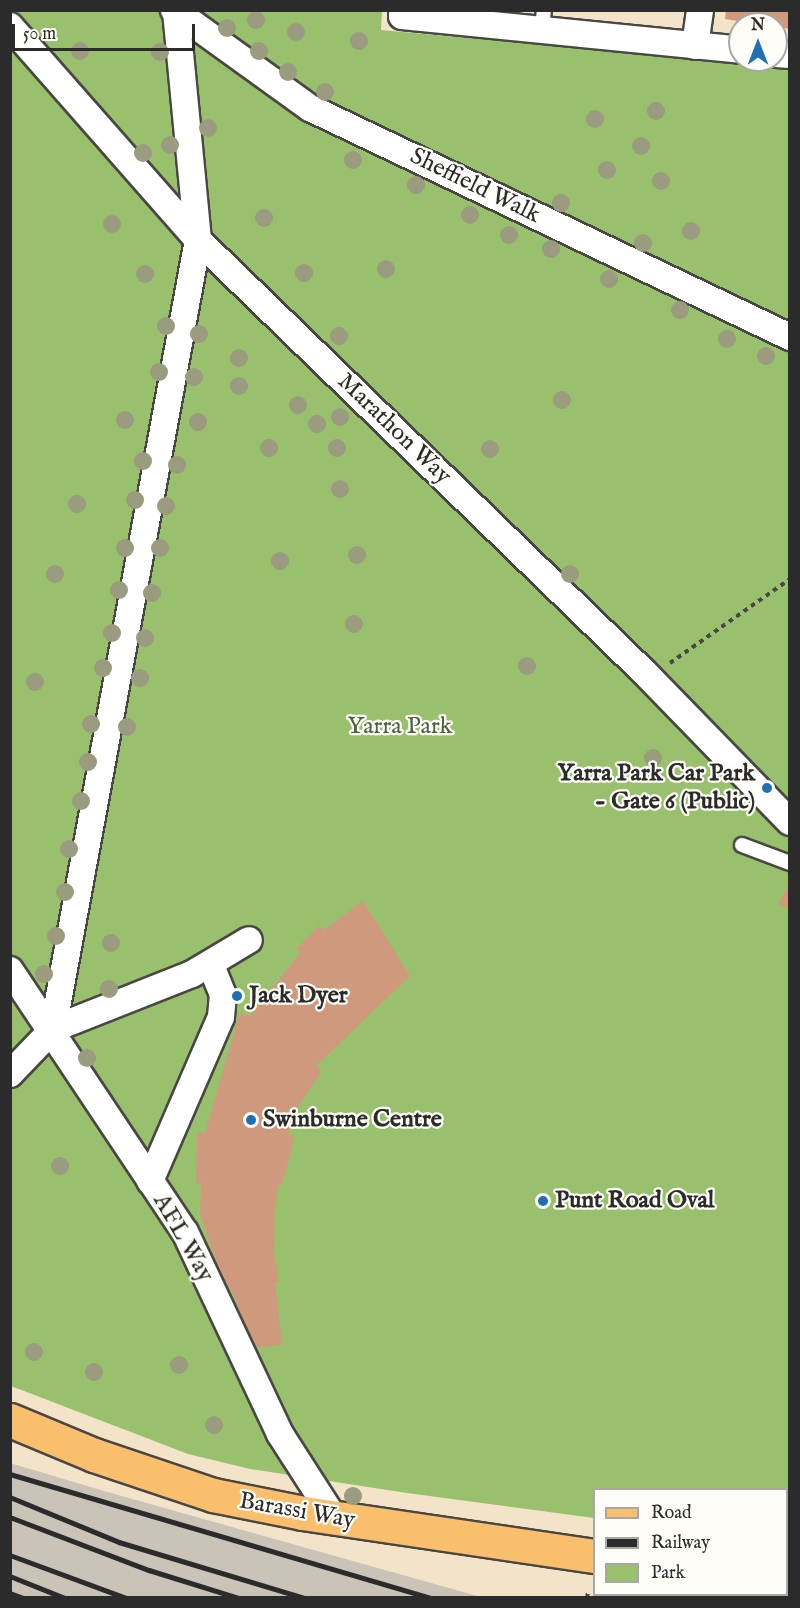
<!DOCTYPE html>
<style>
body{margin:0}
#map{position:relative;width:800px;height:1608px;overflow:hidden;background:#f3e4c9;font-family:"IM FELL English",serif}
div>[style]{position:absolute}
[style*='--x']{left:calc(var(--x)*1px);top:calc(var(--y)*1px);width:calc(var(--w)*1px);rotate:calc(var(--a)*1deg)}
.industrial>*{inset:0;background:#c9c3b8}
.green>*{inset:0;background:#99c16d}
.building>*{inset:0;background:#cf997d}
.path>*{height:4px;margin-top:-2px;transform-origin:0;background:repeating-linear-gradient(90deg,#494743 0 4.5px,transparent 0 9px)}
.roads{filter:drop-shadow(2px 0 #494743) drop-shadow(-2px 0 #494743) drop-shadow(0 2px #494743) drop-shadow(0 -2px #494743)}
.lane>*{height:14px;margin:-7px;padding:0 7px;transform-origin:7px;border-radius:7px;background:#fff}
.street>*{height:26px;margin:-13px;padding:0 13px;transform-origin:13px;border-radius:13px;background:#fff}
.primary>*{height:33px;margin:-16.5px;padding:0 16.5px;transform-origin:16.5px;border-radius:16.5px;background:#f9bf6d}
.rail>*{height:4.5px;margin:-2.25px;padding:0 2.25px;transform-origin:2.25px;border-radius:2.25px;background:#2b2b2b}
.trees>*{width:18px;height:18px;margin:-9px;border-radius:50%;background:#9a9b7f}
.dots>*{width:16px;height:16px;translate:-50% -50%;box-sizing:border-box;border:3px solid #fdfcf7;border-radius:50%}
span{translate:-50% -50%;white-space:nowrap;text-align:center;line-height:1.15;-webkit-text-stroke:4.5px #fdfcf7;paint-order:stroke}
.street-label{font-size:24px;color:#2b2b2b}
.park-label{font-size:24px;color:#526042}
.poi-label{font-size:24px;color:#2b2b2b;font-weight:700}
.right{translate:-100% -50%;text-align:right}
.left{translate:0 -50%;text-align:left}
.frame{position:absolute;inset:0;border:12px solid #2b2b2b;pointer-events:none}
.legend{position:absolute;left:593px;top:1488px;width:195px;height:108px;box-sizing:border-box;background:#fdfcf7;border:2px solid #a9a8a5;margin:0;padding:8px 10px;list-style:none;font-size:18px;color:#2b2b2b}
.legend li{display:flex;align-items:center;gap:12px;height:30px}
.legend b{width:30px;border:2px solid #a9a8a5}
.north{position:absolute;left:728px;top:12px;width:60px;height:60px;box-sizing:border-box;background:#fdfcf7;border:2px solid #a9a8a5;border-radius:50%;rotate:0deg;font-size:16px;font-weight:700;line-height:24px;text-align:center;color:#2b2b2b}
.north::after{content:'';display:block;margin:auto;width:21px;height:27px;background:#1f6fb2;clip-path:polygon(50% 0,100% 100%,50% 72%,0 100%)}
.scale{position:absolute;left:12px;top:24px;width:183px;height:27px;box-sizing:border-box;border:3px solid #2b2b2b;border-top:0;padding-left:8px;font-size:18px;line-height:21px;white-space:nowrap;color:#2b2b2b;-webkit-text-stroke:4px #fdfcf7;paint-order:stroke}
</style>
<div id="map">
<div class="industrial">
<div style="clip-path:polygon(10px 1463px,104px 1491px,481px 1597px,11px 1597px)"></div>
</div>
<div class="green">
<div style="clip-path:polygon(10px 11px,382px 11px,381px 30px,789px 67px,789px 1543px,786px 1490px,594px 1490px,594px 1518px,407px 1493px,250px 1469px,188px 1454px,11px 1386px)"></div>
</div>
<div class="building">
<div style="clip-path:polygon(726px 10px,790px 10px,790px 29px,725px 19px)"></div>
<div style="clip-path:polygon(790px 882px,790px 909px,778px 904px)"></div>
<div style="clip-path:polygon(363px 901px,410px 976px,316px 1066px,322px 1071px,297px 1108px,288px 1135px,295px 1135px,282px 1185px,278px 1185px,275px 1211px,274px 1251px,279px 1282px,275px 1282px,282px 1345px,255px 1347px,230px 1287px,225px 1288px,200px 1214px,201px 1183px,196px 1183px,197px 1132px,205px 1133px,240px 1013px,250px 1016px,300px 953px,296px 949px,319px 926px,324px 930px)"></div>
</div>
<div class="path">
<div style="--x:670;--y:663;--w:146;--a:-35"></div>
<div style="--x:587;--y:1598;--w:6;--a:-81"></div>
</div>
<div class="roads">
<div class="lane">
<div style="--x:542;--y:31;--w:21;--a:-85"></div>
<div style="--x:742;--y:845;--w:51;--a:20.6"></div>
</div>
<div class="street">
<div style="--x:174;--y:10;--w:168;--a:35.8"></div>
<div style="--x:310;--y:108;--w:532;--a:25.51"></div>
<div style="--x:403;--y:10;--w:6;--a:99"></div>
<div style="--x:402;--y:16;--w:340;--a:5.7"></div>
<div style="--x:10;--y:26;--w:285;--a:48.7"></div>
<div style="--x:198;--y:240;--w:621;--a:44.09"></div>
<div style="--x:644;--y:672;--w:209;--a:45.8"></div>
<div style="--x:695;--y:46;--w:36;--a:-82"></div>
<div style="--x:776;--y:54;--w:14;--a:4"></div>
<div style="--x:10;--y:970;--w:315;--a:56.3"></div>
<div style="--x:185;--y:1232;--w:223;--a:64.8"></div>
<div style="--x:280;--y:1434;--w:100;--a:57.3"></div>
<div style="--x:53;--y:1029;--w:802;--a:-79.59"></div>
<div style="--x:198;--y:240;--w:229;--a:-95.5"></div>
<div style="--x:10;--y:1074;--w:62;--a:-46.3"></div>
<div style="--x:53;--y:1029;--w:149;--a:-21.6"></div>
<div style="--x:192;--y:974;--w:66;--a:-30.8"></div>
<div style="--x:150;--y:1181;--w:179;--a:-66.6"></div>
<div style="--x:221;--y:1017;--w:22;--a:-85"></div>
<div style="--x:223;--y:995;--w:32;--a:-112"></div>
</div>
<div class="primary">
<div style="--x:10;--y:1420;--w:91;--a:22.6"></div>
<div style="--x:94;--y:1455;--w:126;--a:18.6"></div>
<div style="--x:213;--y:1495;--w:92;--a:11.3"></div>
<div style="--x:303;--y:1513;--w:294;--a:8.4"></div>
<div style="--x:786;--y:1582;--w:4;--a:14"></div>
<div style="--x:726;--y:1594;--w:7;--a:34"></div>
</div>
</div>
<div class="rail">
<div style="--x:10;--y:1474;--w:439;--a:16.4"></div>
<div style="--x:10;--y:1497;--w:118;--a:22.4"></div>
<div style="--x:119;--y:1542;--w:194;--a:16.8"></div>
<div style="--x:10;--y:1517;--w:149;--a:20.9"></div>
<div style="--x:149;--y:1570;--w:94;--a:17.3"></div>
<div style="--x:10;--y:1555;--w:124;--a:20.3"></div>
<div style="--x:10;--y:1576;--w:59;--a:21.8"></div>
<div style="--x:10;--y:1593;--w:14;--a:21"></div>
</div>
<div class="trees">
<div style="left:256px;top:20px"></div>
<div style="left:227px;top:28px"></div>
<div style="left:296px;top:32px"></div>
<div style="left:359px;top:41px"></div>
<div style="left:80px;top:51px"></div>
<div style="left:259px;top:51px"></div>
<div style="left:160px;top:52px"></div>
<div style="left:288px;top:72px"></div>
<div style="left:325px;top:92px"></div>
<div style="left:656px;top:111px"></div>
<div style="left:595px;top:119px"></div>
<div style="left:208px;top:128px"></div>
<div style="left:170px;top:145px"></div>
<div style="left:641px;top:146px"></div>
<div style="left:143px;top:153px"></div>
<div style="left:353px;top:160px"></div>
<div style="left:607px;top:170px"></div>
<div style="left:661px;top:181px"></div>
<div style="left:416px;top:185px"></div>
<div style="left:561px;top:203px"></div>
<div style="left:470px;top:215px"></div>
<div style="left:264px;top:218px"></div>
<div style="left:112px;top:224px"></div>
<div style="left:691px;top:231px"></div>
<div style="left:509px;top:235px"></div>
<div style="left:643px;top:243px"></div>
<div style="left:551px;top:249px"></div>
<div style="left:386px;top:269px"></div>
<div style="left:304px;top:273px"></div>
<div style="left:145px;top:274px"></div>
<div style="left:609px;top:279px"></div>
<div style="left:680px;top:310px"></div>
<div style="left:166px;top:326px"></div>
<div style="left:199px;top:334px"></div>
<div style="left:339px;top:336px"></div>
<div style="left:727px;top:339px"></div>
<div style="left:766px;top:356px"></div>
<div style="left:239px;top:358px"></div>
<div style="left:159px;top:372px"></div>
<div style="left:194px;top:377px"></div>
<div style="left:239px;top:386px"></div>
<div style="left:562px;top:400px"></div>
<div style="left:298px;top:405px"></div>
<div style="left:340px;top:417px"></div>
<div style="left:125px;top:420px"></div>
<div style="left:198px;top:422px"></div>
<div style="left:317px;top:424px"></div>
<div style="left:269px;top:448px"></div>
<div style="left:337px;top:448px"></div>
<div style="left:490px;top:449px"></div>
<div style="left:143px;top:461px"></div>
<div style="left:177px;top:465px"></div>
<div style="left:340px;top:489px"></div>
<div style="left:135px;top:500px"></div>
<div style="left:77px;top:504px"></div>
<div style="left:166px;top:506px"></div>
<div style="left:125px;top:548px"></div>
<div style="left:160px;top:548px"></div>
<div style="left:357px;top:555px"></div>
<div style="left:280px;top:561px"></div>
<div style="left:55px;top:574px"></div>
<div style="left:570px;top:574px"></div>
<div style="left:119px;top:590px"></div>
<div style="left:152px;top:593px"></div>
<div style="left:354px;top:624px"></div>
<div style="left:112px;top:633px"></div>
<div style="left:145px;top:638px"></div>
<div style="left:527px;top:666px"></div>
<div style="left:103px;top:668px"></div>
<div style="left:140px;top:678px"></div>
<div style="left:35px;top:682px"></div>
<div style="left:91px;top:724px"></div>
<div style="left:127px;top:727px"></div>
<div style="left:653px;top:758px"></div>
<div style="left:88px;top:762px"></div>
<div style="left:81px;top:801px"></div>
<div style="left:69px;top:849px"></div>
<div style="left:65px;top:892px"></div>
<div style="left:56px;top:936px"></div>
<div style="left:111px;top:943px"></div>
<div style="left:44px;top:974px"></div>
<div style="left:109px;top:989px"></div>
<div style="left:87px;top:1058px"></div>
<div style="left:60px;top:1166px"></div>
<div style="left:34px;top:1352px"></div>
<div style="left:179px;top:1365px"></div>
<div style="left:94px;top:1372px"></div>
<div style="left:214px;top:1425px"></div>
<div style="left:353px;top:1496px"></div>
</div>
<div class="dots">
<div style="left:767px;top:788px;background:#1f6fb2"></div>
<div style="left:237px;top:996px;background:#1f6fb2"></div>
<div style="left:251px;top:1120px;background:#1f6fb2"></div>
<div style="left:543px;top:1201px;background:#1f6fb2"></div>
</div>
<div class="street-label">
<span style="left:475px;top:186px;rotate:26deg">Sheffield Walk</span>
<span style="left:394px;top:429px;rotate:44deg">Marathon Way</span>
<span style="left:183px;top:1238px;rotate:60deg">AFL Way</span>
<span style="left:297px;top:1511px;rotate:10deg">Barassi Way</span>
</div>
<div class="park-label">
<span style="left:400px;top:727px">Yarra Park</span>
</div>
<div class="poi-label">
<span class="right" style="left:755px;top:788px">Yarra Park Car Park<br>- Gate 6 (Public)</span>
<span class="left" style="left:249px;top:996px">Jack Dyer</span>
<span class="left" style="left:263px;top:1120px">Swinburne Centre</span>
<span class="left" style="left:555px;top:1201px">Punt Road Oval</span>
</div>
<div class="frame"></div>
<ul class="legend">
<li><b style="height:8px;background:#f9bf6d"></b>Road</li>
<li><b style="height:8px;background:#2b2b2b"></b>Railway</li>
<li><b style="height:16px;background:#99c16d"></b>Park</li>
</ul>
<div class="north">N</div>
<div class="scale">50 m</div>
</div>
